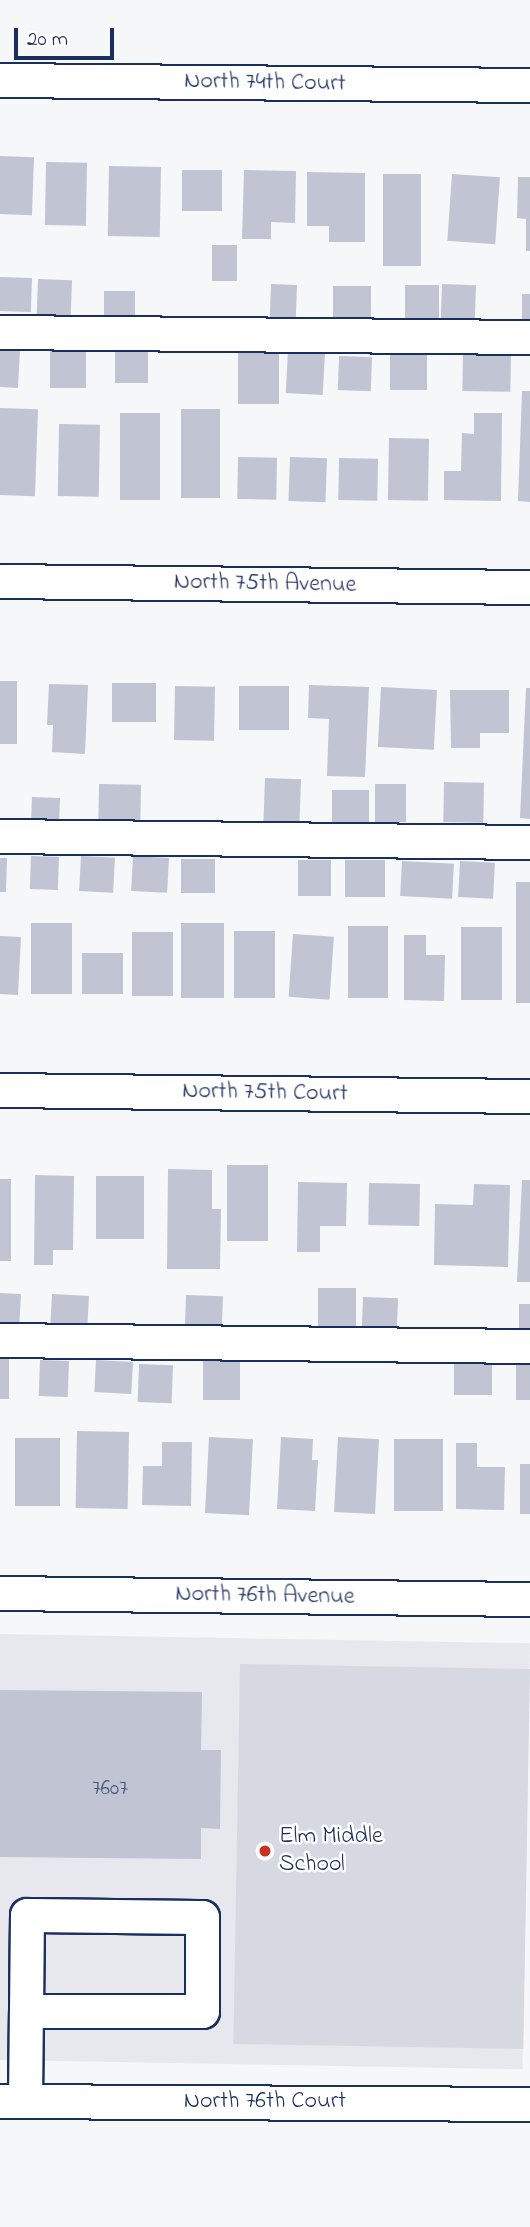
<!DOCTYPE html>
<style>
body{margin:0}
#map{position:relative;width:530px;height:2227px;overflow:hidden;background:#f6f7f9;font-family:"Indie Flower",sans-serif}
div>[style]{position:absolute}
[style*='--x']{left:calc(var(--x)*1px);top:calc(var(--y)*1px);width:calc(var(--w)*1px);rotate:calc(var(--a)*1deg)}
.built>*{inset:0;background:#e6e8ee;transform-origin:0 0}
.green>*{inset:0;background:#d6d9e2;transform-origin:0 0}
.building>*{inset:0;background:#c0c4d3;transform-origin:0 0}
.roads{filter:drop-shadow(2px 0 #1b2f5e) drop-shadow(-2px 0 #1b2f5e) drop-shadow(0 2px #1b2f5e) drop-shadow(0 -2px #1b2f5e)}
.minor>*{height:33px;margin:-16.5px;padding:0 16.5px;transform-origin:16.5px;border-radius:16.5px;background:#fff}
.dots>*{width:19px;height:19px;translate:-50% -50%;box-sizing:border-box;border:4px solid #fff;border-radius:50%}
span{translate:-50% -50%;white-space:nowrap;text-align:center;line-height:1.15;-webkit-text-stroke:5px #fff;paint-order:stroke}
.number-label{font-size:21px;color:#44547b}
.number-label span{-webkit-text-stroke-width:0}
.street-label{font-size:24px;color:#1b2f5e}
.poi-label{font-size:24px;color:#1b2f5e}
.left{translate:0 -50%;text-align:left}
.scale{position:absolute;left:14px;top:28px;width:100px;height:32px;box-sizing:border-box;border:4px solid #1b2f5e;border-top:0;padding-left:9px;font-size:21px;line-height:24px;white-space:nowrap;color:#1b2f5e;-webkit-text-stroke:5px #fff;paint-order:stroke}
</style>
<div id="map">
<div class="built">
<div style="left:0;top:1634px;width:530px;height:426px;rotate:1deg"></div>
</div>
<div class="green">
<div style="left:240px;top:1664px;width:290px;height:380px;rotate:1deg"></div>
</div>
<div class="building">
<div style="left:0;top:156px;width:34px;height:58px;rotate:2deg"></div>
<div style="left:46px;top:162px;width:41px;height:63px;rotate:1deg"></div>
<div style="left:109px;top:166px;width:52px;height:70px;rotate:1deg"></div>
<div style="left:222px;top:170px;width:41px;height:40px;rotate:90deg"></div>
<div style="clip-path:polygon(244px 170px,296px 171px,295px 223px,271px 222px,271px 239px,242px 239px)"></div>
<div style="clip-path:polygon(307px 172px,365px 173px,365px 242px,329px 242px,329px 226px,307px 226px)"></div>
<div style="left:383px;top:174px;width:38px;height:92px"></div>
<div style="left:452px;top:174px;width:48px;height:67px;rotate:4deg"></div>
<div style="clip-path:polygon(518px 177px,530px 177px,530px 251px,526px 251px,526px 219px,517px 218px)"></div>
<div style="left:212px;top:245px;width:25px;height:36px"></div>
<div style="left:0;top:277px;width:32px;height:34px;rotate:2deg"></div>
<div style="left:38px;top:279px;width:34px;height:37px;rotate:2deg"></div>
<div style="left:271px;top:284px;width:26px;height:34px;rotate:2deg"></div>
<div style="left:442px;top:284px;width:34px;height:36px;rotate:2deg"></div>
<div style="left:405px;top:285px;width:34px;height:41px"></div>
<div style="left:333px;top:286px;width:38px;height:38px"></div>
<div style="left:104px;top:291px;width:31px;height:26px"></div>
<div style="left:522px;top:294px;width:8px;height:32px"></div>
<div style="left:0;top:349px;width:20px;height:38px;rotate:3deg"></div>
<div style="left:115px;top:349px;width:33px;height:34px"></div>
<div style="left:50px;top:350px;width:36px;height:38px"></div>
<div style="left:238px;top:351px;width:41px;height:53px"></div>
<div style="left:288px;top:351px;width:37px;height:42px;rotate:3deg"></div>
<div style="left:390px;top:353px;width:37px;height:37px"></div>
<div style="left:463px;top:354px;width:48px;height:37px;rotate:1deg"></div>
<div style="left:339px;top:356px;width:33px;height:34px;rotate:2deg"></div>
<div style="clip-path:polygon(522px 391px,530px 391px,530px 502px,518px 501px)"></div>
<div style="left:0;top:408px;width:38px;height:87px;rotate:2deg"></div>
<div style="left:181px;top:409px;width:39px;height:89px"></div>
<div style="left:120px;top:413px;width:40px;height:87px"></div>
<div style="clip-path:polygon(474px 413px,502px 413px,501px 501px,444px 500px,444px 471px,461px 471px,462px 433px,474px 434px)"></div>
<div style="left:59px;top:424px;width:41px;height:72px;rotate:1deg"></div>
<div style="left:389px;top:438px;width:40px;height:62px;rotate:1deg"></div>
<div style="left:238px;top:457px;width:39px;height:42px;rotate:1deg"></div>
<div style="left:290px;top:457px;width:37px;height:44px;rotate:2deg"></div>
<div style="left:339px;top:458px;width:39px;height:42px;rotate:1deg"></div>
<div style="left:0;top:681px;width:17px;height:63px"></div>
<div style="left:112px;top:683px;width:44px;height:39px"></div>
<div style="clip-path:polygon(49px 684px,88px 685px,85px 754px,52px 752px,53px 725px,47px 725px)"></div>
<div style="clip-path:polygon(309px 685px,369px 687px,365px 777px,327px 776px,329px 719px,308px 718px)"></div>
<div style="left:175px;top:686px;width:40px;height:54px;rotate:1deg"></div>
<div style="left:239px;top:686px;width:50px;height:44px"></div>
<div style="left:381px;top:687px;width:56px;height:60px;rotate:3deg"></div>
<div style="clip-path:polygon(526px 688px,530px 688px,530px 819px,520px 818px)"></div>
<div style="clip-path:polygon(450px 690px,509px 690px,509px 733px,480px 733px,480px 748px,451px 748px)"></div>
<div style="left:265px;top:778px;width:36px;height:46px;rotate:2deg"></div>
<div style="left:444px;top:782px;width:40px;height:40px;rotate:1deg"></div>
<div style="left:99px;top:784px;width:42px;height:36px;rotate:1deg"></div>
<div style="left:375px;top:784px;width:31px;height:38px"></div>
<div style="left:332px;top:790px;width:37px;height:37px"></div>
<div style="left:32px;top:797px;width:28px;height:27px;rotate:2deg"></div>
<div style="left:31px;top:856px;width:28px;height:33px;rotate:2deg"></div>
<div style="left:81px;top:856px;width:34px;height:35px;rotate:3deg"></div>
<div style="left:133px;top:856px;width:36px;height:35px;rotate:3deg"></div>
<div style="clip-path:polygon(0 858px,7px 858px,6px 892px,0 892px)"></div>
<div style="left:181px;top:859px;width:34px;height:34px"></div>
<div style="left:298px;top:860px;width:33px;height:36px"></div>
<div style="left:345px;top:860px;width:40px;height:37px"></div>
<div style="left:402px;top:861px;width:52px;height:35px;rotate:3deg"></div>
<div style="left:460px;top:861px;width:35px;height:36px;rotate:3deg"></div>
<div style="left:516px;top:882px;width:14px;height:121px"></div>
<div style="left:31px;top:923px;width:41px;height:71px"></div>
<div style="left:181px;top:923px;width:43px;height:75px"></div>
<div style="left:348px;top:926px;width:40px;height:72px"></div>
<div style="left:461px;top:927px;width:41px;height:73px"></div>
<div style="left:275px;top:931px;width:67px;height:41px;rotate:90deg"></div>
<div style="left:132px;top:932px;width:41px;height:64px"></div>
<div style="left:293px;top:934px;width:41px;height:63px;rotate:4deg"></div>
<div style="clip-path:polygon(404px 935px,426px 935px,426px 955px,445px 955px,444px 1001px,404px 1000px)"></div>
<div style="left:0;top:936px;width:21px;height:58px;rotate:3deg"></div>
<div style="left:82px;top:953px;width:41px;height:41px"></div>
<div style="left:227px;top:1165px;width:41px;height:76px"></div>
<div style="clip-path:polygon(168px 1169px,212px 1170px,212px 1209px,221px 1209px,220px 1269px,167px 1269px)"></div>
<div style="clip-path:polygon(35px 1175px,74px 1176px,73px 1250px,53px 1250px,53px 1265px,34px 1265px)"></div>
<div style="left:96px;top:1176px;width:48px;height:63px"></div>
<div style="left:0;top:1179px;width:11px;height:82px"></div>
<div style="clip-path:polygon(522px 1180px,530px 1180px,530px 1282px,517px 1282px)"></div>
<div style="clip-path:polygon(298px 1182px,347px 1183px,346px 1226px,320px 1226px,320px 1252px,297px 1252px)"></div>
<div style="left:369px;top:1183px;width:51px;height:42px;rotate:1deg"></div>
<div style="clip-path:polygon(474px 1184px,510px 1185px,508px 1267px,434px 1265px,435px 1204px,473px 1205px)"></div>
<div style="left:318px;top:1288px;width:38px;height:44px"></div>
<div style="left:0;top:1293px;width:21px;height:35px;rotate:3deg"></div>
<div style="left:52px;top:1294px;width:37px;height:37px;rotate:3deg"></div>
<div style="left:186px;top:1295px;width:37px;height:33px;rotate:2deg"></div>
<div style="left:363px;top:1297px;width:35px;height:34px;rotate:2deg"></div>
<div style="left:519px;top:1304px;width:11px;height:33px"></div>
<div style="left:0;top:1357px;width:9px;height:42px"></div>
<div style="left:40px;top:1360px;width:29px;height:36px;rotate:2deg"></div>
<div style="left:96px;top:1360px;width:37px;height:32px;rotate:3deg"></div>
<div style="left:203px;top:1361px;width:37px;height:39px"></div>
<div style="left:454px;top:1363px;width:38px;height:32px"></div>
<div style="left:516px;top:1363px;width:14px;height:37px"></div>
<div style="left:139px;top:1364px;width:34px;height:38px;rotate:2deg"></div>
<div style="left:77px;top:1431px;width:52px;height:77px;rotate:1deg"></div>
<div style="left:209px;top:1437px;width:44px;height:76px;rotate:3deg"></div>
<div style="clip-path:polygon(281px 1437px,313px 1439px,312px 1460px,318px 1460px,315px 1511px,277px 1509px)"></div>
<div style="left:338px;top:1437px;width:41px;height:75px;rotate:3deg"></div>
<div style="left:15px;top:1438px;width:45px;height:68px"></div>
<div style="left:394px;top:1439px;width:49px;height:72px"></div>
<div style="clip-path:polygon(162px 1442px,192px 1442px,191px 1506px,142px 1505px,143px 1466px,162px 1466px)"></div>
<div style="clip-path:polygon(456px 1443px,477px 1443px,477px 1467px,505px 1467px,504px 1510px,456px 1509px)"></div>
<div style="left:520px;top:1464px;width:10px;height:50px"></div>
<div style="clip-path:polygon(0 1690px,202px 1692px,201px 1750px,221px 1750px,220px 1829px,201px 1828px,201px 1859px,0 1857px)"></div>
</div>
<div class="roads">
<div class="minor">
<div style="--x:0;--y:80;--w:530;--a:0.54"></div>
<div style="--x:0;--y:332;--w:530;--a:0.54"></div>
<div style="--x:0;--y:581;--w:530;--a:0.65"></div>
<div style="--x:0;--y:836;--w:530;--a:0.65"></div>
<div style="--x:0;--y:1090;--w:530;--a:0.65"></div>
<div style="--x:0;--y:1340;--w:530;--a:0.65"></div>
<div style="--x:0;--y:1593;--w:530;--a:0.65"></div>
<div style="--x:0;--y:2101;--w:530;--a:0.32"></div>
<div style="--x:25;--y:2101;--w:90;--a:-89.4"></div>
<div style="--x:26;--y:2011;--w:96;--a:-89.4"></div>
<div style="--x:27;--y:1915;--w:175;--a:0.7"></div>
<div style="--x:202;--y:1917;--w:94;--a:90"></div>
<div style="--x:202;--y:2011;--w:176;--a:180"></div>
</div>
</div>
<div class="dots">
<div style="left:265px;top:1851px;background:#c8321e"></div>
</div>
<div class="number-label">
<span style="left:110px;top:1789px">7607</span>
</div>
<div class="street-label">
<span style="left:265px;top:83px;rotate:1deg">North 74th Court</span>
<span style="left:265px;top:584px;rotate:1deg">North 75th Avenue</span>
<span style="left:265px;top:1093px;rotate:1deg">North 75th Court</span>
<span style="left:265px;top:1596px;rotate:1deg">North 76th Avenue</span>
<span style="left:265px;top:2102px">North 76th Court</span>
</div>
<div class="poi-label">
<span class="left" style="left:279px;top:1851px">Elm Middle<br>School</span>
</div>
<div class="scale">20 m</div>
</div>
